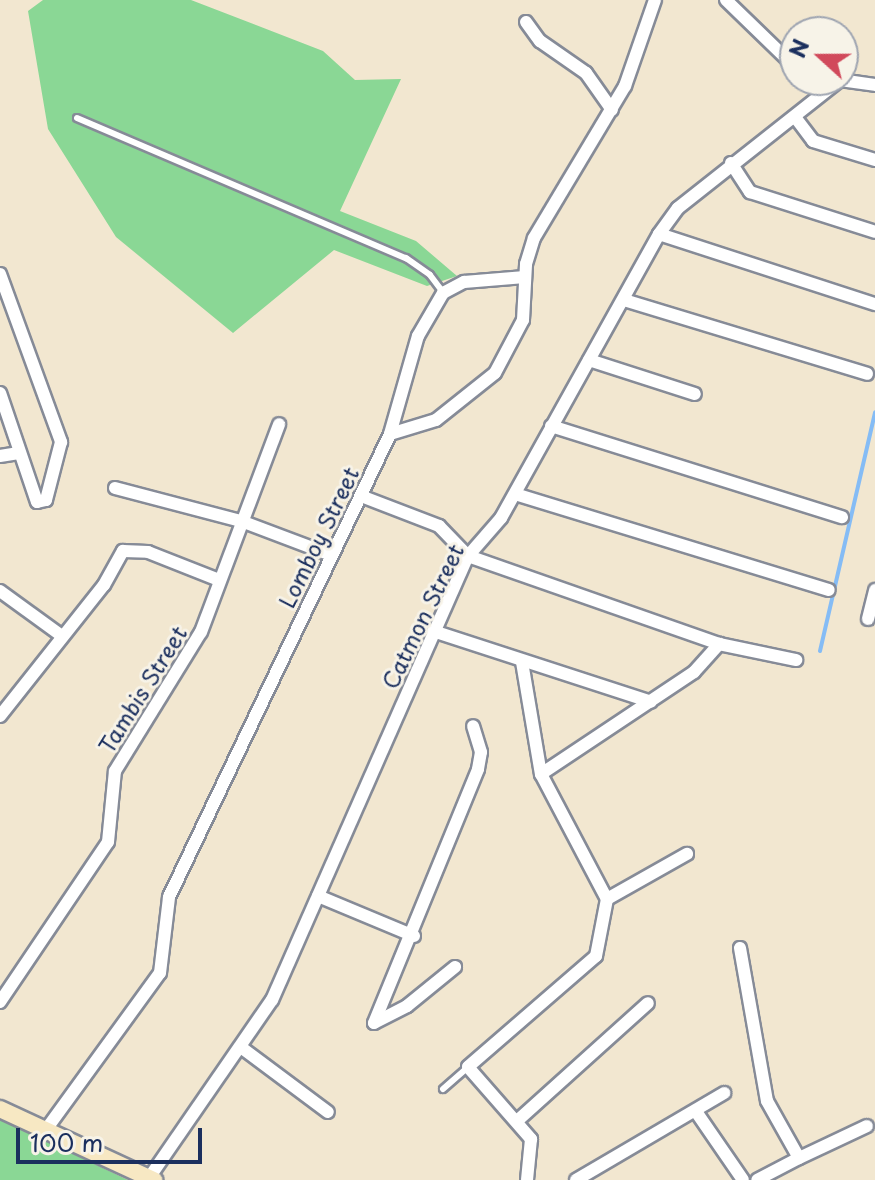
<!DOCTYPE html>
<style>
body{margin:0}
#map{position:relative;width:875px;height:1180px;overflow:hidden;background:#f2e7d0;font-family:"Playpen Sans",sans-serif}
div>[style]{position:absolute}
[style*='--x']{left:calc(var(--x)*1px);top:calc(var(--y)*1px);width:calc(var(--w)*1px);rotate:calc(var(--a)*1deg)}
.green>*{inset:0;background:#8ad795}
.stream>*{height:4px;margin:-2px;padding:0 2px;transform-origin:2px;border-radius:2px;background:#85bcf5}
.roads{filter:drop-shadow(2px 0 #868b97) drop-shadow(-2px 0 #868b97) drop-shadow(0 2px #868b97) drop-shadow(0 -2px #868b97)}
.lane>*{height:6px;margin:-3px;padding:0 3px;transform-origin:3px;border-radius:3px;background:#fff}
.street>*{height:12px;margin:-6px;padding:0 6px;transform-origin:6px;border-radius:6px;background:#fff}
.secondary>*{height:16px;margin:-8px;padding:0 8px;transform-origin:8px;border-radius:8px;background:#f7e8c3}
span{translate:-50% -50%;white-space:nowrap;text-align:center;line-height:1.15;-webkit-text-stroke:6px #f7f3e8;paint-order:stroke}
.street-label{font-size:22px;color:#1b2f5e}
.north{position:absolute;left:779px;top:16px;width:80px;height:80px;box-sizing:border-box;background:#f7f3e8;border:2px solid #9fa5b1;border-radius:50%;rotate:291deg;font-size:22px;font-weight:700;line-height:32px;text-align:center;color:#1b2f5e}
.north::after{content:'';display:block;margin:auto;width:28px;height:36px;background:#d1495b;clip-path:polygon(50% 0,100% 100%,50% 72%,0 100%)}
.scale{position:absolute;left:16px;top:1128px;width:186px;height:36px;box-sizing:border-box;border:4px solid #1b2f5e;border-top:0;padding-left:10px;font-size:24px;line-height:28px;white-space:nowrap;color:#1b2f5e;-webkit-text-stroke:6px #f7f3e8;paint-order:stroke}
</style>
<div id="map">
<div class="green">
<div style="clip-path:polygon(43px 0,191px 0,323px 51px,355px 80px,401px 79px,340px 211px,416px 241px,457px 276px,427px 286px,334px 250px,233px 333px,116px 237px,48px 129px,28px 11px)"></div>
<div style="clip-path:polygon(0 1119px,128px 1180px,0 1180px)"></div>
</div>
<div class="stream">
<div style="--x:820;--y:651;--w:245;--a:-77"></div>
</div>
<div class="roads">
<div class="lane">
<div style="--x:77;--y:118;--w:358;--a:23.1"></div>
<div style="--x:406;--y:258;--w:29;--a:35"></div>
<div style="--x:430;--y:275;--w:21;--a:53"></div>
<div style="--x:443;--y:1089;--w:33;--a:-41"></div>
</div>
<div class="street">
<div style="--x:726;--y:0;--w:88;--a:44.1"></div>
<div style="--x:526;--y:22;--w:24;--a:54"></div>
<div style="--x:540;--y:41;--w:56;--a:34.8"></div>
<div style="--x:586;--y:73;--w:45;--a:54.9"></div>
<div style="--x:795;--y:117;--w:30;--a:53"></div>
<div style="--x:813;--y:141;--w:65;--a:17"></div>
<div style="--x:731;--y:163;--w:35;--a:57"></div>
<div style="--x:750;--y:192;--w:131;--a:17.7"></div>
<div style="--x:659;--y:234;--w:227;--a:18"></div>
<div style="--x:0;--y:274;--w:179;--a:70"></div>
<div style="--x:61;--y:442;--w:60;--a:104.5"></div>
<div style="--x:46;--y:500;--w:9;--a:167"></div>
<div style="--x:37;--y:502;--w:115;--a:-108.7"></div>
<div style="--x:624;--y:300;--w:254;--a:16.9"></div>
<div style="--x:589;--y:360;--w:111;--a:17.8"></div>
<div style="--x:551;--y:426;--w:305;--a:17.4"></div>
<div style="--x:390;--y:434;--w:48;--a:-16.9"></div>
<div style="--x:436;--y:420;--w:75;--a:-38.5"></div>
<div style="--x:495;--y:373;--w:60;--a:-62.2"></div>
<div style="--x:523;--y:320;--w:56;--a:-86.9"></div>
<div style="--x:526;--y:264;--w:27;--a:-73"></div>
<div style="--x:534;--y:238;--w:177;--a:-59.1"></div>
<div style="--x:625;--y:86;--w:91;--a:-70.8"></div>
<div style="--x:0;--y:456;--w:19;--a:-9"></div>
<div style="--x:115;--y:488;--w:130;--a:14.7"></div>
<div style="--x:241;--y:521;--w:96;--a:20.7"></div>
<div style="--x:515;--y:494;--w:328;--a:17"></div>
<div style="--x:361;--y:496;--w:84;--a:21"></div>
<div style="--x:439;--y:526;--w:42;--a:46"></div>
<div style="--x:468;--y:556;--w:266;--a:19.3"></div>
<div style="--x:719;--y:644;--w:79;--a:11.7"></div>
<div style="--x:0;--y:591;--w:77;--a:36"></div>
<div style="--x:868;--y:619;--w:30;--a:-76"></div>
<div style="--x:433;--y:631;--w:229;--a:18"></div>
<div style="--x:522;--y:662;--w:114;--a:80.4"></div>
<div style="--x:541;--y:774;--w:141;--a:62.2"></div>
<div style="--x:607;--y:899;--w:58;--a:100.9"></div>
<div style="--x:596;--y:956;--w:169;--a:139.1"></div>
<div style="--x:468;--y:1067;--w:96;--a:48.8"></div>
<div style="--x:531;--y:1139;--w:41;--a:95.6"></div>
<div style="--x:0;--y:716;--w:167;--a:-51.6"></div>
<div style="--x:104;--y:585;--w:39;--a:-61"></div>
<div style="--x:123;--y:551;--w:25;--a:2"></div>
<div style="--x:148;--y:552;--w:76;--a:21.5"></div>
<div style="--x:541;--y:774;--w:184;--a:-33.7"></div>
<div style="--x:694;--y:672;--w:38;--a:-48"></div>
<div style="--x:318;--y:896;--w:104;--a:22.6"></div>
<div style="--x:607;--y:899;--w:92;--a:-29.4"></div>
<div style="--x:740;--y:948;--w:155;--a:80"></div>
<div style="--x:767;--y:1101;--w:65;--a:60.7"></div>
<div style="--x:799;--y:1158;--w:47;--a:152.4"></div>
<div style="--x:0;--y:1002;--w:193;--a:-56"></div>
<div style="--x:108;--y:842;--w:71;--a:-84.4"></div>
<div style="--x:115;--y:771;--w:163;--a:-58.3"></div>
<div style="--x:201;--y:632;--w:222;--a:-69.4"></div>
<div style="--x:374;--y:1023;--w:274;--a:-67.7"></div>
<div style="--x:478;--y:769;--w:17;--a:-80"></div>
<div style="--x:481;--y:752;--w:27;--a:-107"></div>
<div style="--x:374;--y:1023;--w:37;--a:-27"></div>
<div style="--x:407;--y:1006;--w:62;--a:-39.1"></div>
<div style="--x:242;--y:1048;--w:107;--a:36.7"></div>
<div style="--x:697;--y:1113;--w:81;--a:55.5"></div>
<div style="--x:517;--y:1121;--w:176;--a:-42"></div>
<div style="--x:45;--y:1131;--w:195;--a:-54"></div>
<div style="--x:160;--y:973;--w:77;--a:-83.2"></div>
<div style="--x:169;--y:897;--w:513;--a:-64.48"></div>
<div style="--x:390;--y:434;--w:102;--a:-74.1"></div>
<div style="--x:418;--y:336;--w:50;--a:-59.8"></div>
<div style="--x:443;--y:293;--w:24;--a:-28"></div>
<div style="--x:464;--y:282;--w:61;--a:-4.7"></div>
<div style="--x:799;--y:1158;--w:75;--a:-25.2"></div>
<div style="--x:149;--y:1178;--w:216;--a:-55.4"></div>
<div style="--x:272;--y:1000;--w:485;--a:-66.2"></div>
<div style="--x:468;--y:556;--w:50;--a:-49"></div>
<div style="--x:501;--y:518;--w:325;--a:-60.9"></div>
<div style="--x:659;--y:234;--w:32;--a:-54"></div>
<div style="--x:678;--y:208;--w:206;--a:-38.3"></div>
<div style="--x:840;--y:80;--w:35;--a:8"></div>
<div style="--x:576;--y:1180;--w:172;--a:-30.4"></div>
</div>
<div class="secondary">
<div style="--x:0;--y:1109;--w:170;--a:24.8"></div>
</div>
</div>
<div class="street-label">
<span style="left:318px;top:537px;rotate:-64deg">Lomboy Street</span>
<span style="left:422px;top:616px;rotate:-64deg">Catmon Street</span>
<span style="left:142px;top:689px;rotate:-58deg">Tambis Street</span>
</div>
<div class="north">N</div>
<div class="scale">100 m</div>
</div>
